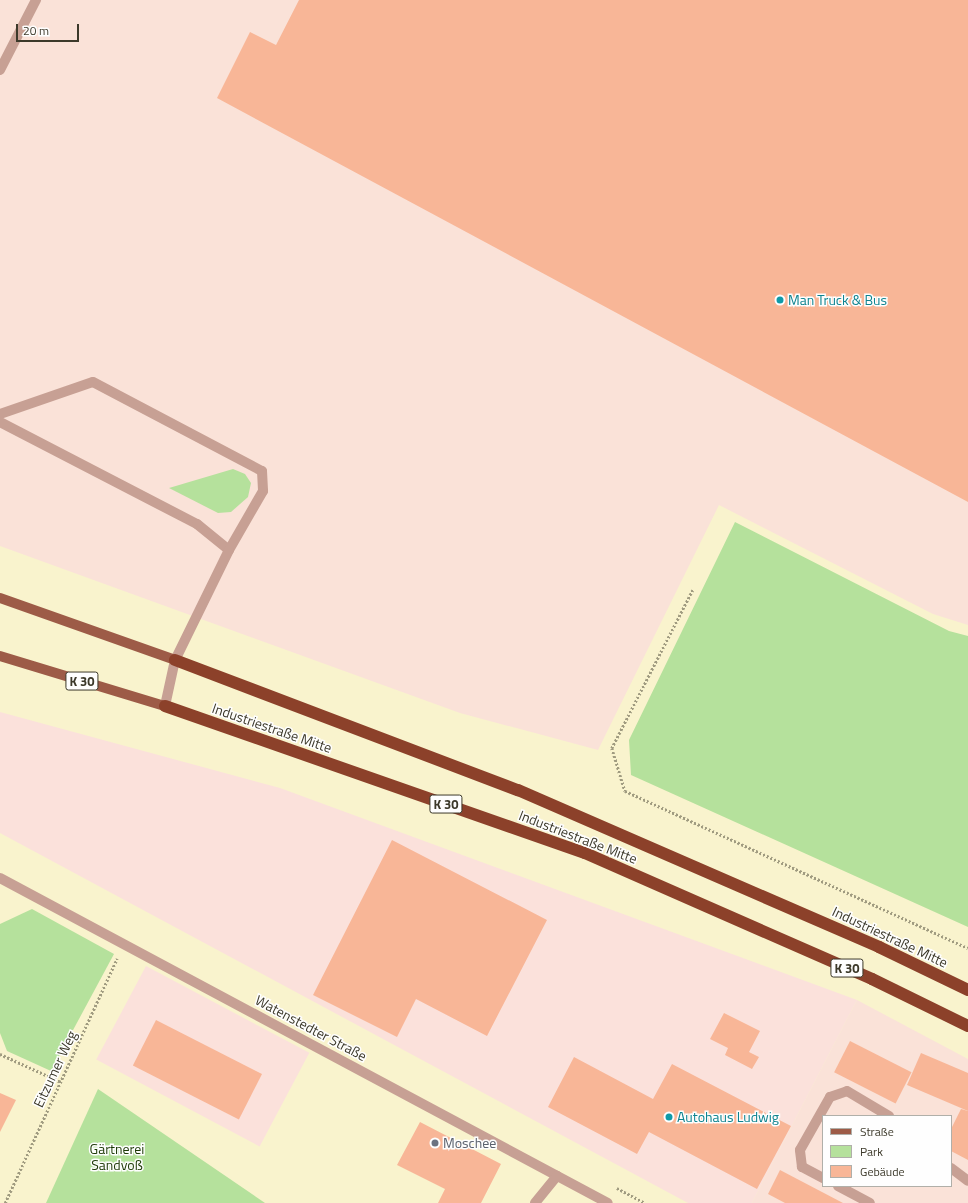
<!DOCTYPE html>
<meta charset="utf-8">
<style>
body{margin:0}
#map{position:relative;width:968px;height:1203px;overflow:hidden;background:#f9f3cd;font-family:"Titillium Web",sans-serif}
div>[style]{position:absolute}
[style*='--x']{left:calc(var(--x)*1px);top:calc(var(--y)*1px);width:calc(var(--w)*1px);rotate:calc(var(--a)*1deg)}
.commercial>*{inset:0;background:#fbe1db;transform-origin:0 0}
.industrial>*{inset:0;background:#fae2d8}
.green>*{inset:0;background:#b5e19c}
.building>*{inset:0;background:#f8b697;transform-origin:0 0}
.path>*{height:2.5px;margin-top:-1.25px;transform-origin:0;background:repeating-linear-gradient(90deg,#a09b80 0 2px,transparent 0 4px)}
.minor>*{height:10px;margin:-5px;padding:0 5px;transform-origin:5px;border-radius:5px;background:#c7a094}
.major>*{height:10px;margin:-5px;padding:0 5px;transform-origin:5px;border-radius:5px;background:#9d5b47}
.highway>*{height:12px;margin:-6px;padding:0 6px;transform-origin:6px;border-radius:6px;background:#8c412a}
.dots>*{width:11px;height:11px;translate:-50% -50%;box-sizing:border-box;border:2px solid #fefefe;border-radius:50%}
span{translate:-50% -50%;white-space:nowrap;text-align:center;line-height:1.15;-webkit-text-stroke:3px #fefefe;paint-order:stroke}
.shield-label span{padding:1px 3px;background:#fefefe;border:1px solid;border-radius:3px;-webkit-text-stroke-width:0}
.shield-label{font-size:13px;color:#3c392a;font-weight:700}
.culture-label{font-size:14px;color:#0d838f}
.left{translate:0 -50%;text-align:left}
.street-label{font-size:14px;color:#3c392a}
.worship-label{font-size:14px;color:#5b616d}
.park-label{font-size:14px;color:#1d3a06}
.legend{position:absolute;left:822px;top:1115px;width:130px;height:72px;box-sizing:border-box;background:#fefefe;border:1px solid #b0afa9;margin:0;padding:5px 7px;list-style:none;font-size:12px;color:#3c392a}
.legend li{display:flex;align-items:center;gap:8px;height:20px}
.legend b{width:20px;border:1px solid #b0afa9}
.scale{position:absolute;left:16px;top:24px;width:63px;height:18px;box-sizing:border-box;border:2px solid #3c392a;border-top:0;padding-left:5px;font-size:12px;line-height:14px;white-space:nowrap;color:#3c392a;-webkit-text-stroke:3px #fefefe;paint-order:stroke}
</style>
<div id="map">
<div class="commercial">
<div style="clip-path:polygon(0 712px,280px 788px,857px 1000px,752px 1203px,688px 1203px,0 833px)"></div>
<div style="left:146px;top:966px;width:185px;height:106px;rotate:28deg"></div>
</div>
<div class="industrial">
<div style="clip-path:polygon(0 0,968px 0,968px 625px,933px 614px,719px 505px,598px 750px,460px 713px,0 546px)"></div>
<div style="clip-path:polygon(evenodd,857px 1000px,968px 1059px,968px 1203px,752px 1203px,857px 1000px,823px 1116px,951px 1116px,951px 1186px,823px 1186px,823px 1116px)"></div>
</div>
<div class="green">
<div style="clip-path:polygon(233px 469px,245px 474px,251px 483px,248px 497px,231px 512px,218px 513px,169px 488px)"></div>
<div style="clip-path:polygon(735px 522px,949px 631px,968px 636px,968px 927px,631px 775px,629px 740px)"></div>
<div style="clip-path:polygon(32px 909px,114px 954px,51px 1071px,7px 1051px,0 1033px,0 924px)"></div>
<div style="clip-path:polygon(98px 1089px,265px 1203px,46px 1203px)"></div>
</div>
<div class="building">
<div style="clip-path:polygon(299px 0,968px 0,968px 502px,217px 98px,250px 32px,276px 45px)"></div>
<div style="clip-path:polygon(392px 840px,547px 920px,487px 1036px,416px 999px,397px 1037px,313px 995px)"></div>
<div style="clip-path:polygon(724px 1013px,760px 1031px,749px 1052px,759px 1057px,752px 1069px,725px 1055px,728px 1048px,710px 1039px)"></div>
<div style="left:156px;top:1020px;width:119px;height:51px;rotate:27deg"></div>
<div style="left:850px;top:1041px;width:69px;height:35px;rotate:27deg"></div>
<div style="clip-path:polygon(921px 1053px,968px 1073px,968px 1111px,907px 1085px)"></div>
<div style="clip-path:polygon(574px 1057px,653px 1099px,672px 1064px,791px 1126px,757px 1189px,649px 1132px,637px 1154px,548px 1107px)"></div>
<div style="clip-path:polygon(0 1093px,16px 1100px,0 1132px)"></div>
<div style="clip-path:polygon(961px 1109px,968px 1111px,968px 1160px,951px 1151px,951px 1129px)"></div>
<div style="clip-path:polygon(420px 1122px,501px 1164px,481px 1203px,438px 1203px,445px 1189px,397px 1165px)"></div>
<div style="clip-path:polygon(780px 1170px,843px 1203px,785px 1203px,768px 1194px)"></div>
</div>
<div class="path">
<div style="--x:693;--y:590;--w:178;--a:117.1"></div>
<div style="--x:612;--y:748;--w:45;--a:73.2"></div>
<div style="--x:625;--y:791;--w:377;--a:24.6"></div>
<div style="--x:0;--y:1054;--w:67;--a:24.7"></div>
<div style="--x:617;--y:1188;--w:32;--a:28"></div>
<div style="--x:5;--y:1203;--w:269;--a:-65.4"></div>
</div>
<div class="minor">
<div style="--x:0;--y:70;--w:79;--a:-62.8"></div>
<div style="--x:0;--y:414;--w:98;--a:-19"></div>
<div style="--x:93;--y:382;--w:191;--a:27.8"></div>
<div style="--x:262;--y:471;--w:20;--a:87"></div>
<div style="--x:263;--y:491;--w:68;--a:120"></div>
<div style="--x:0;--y:422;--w:222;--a:27.4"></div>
<div style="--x:197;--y:524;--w:41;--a:39.1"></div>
<div style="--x:229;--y:550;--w:123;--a:116.1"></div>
<div style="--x:175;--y:660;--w:47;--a:102.3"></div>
<div style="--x:0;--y:878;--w:689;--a:28.13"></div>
<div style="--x:951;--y:1168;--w:21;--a:37"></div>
<div style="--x:823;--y:1178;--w:24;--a:-152"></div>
<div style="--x:802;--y:1167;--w:17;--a:-97"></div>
<div style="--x:800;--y:1150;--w:61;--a:-60.5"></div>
<div style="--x:830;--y:1097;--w:18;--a:-19"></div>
<div style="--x:847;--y:1091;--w:49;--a:30.8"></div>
<div style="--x:838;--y:1186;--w:36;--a:28"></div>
<div style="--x:535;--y:1203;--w:35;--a:-51"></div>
</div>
<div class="major">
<div style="--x:0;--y:598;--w:186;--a:19.5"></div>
<div style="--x:0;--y:656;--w:172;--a:16.9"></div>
</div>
<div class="highway">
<div style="--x:175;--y:660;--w:367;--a:20.8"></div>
<div style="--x:518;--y:790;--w:394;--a:23.5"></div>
<div style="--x:879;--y:947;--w:99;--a:25.8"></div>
<div style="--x:165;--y:706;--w:445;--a:19.3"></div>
<div style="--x:585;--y:853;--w:313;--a:23.7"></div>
<div style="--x:872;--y:979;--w:107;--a:26.1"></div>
</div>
<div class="dots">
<div style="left:780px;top:300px;background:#0f9aa8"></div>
<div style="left:669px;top:1117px;background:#0f9aa8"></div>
<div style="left:435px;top:1143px;background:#6b7280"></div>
</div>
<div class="shield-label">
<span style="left:82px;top:681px">K 30</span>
<span style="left:446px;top:804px">K 30</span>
<span style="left:847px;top:968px">K 30</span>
</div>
<div class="culture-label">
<span class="left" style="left:788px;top:300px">Man Truck &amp; Bus</span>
<span class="left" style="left:677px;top:1117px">Autohaus Ludwig</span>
</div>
<div class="street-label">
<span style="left:272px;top:728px;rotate:19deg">Industriestraße Mitte</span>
<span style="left:578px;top:837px;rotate:21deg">Industriestraße Mitte</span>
<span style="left:890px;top:937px;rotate:25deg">Industriestraße Mitte</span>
<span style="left:311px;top:1028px;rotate:28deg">Watenstedter Straße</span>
<span style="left:55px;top:1069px;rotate:-65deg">Eitzumer Weg</span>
</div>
<div class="worship-label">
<span class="left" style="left:443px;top:1143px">Moschee</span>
</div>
<div class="park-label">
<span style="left:117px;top:1157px">Gärtnerei<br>Sandvoß</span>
</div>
<ul class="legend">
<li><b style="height:5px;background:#9d5b47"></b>Straße</li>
<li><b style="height:11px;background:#b5e19c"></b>Park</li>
<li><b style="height:11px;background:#f8b697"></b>Gebäude</li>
</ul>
<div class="scale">20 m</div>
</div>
